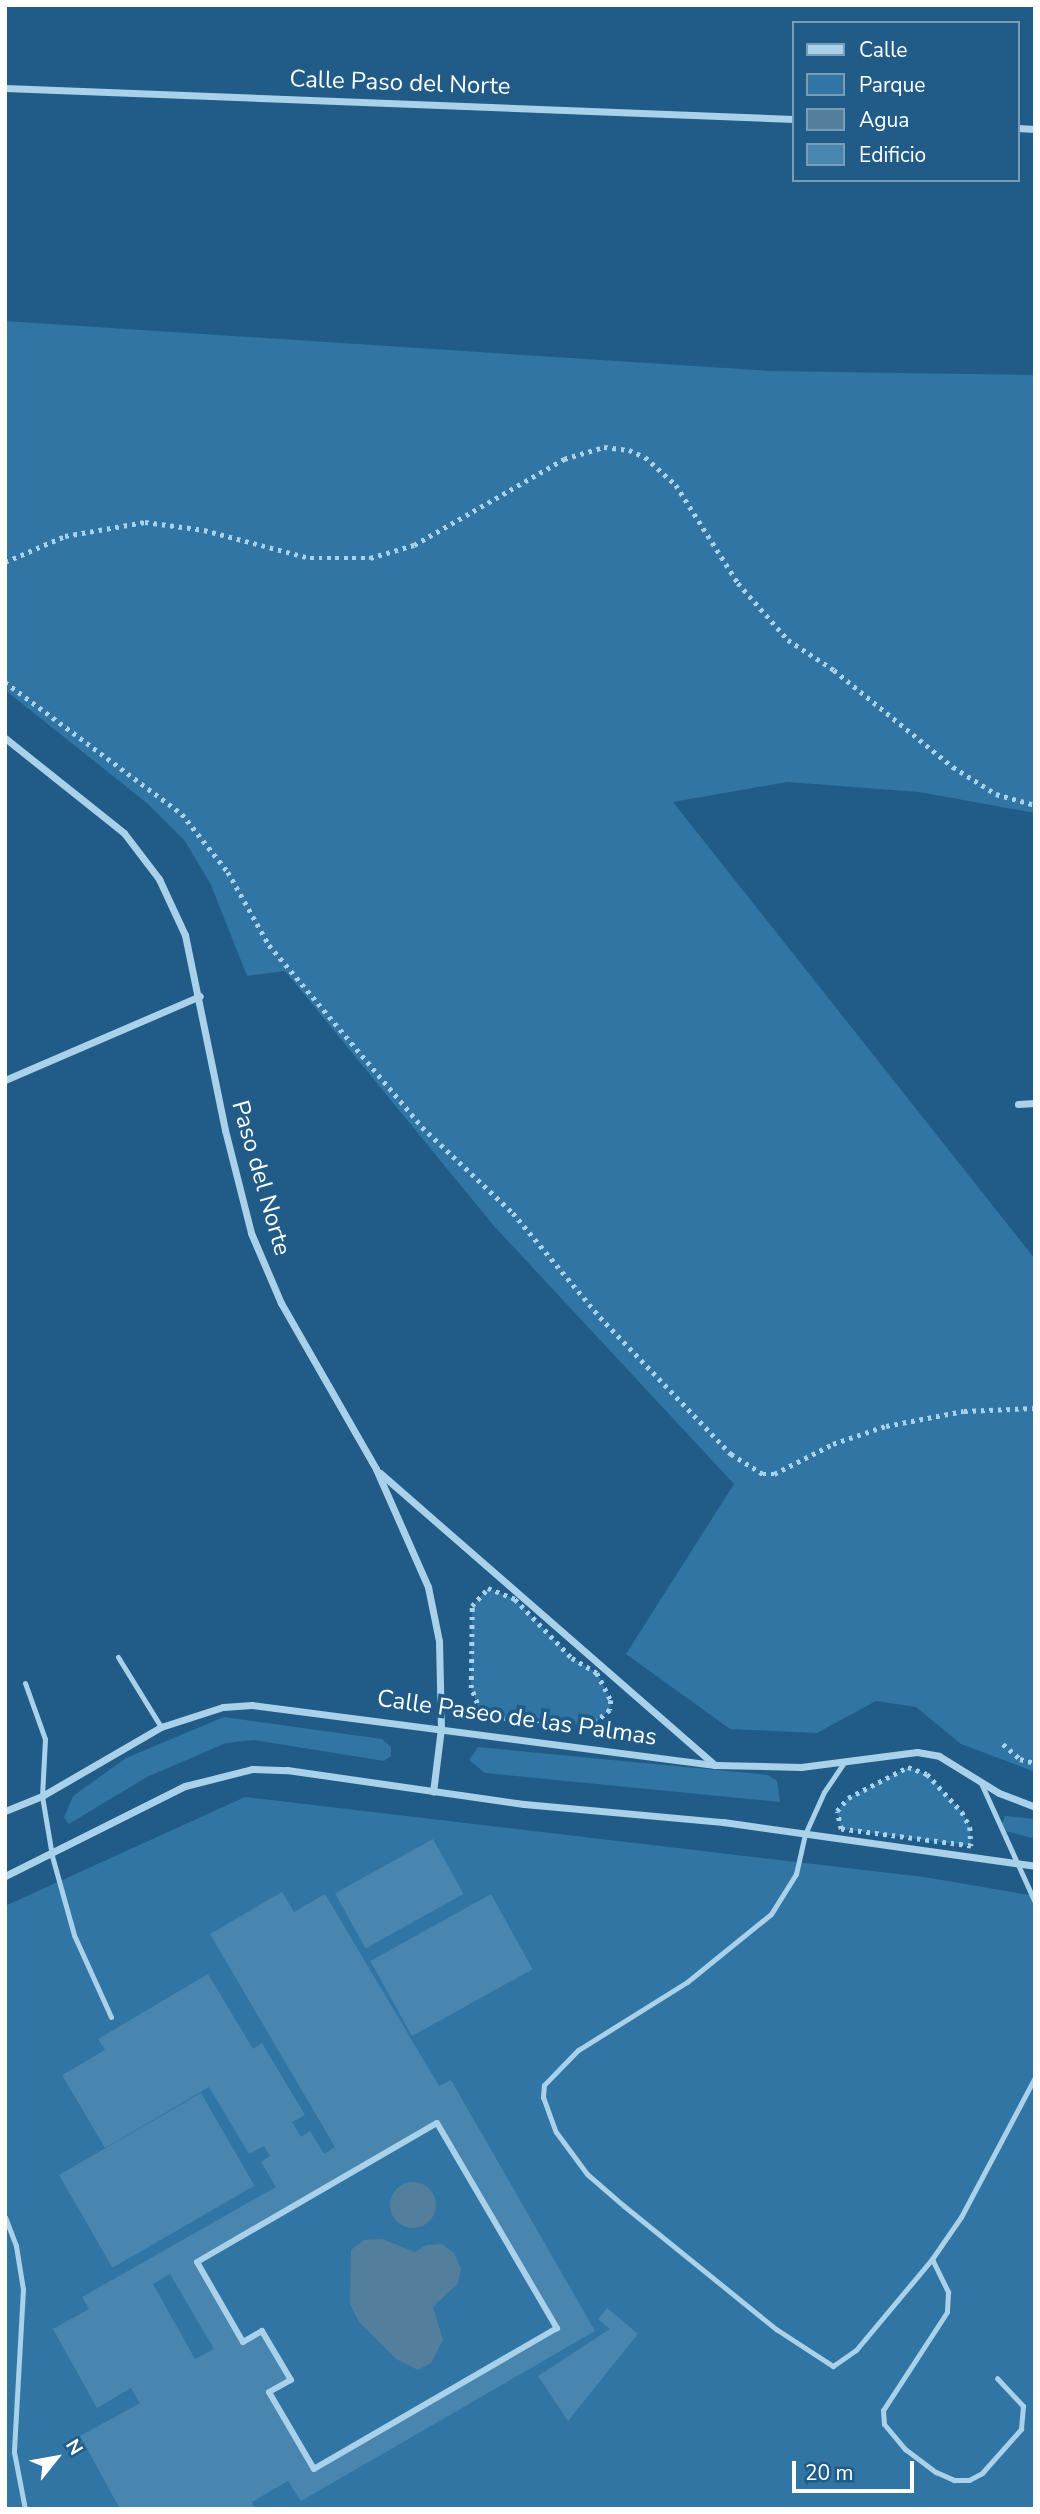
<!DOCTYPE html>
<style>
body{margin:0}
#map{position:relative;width:1040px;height:2514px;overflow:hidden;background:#205c87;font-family:"Nunito Sans",sans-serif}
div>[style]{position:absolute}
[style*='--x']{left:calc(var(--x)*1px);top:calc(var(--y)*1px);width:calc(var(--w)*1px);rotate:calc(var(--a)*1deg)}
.green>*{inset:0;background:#3075a3}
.water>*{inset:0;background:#547f9c}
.round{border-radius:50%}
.building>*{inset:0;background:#4886af;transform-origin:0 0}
.path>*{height:4.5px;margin-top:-2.25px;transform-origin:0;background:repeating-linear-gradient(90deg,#a9d1ea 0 3.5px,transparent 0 8.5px)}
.service>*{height:5px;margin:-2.5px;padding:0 2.5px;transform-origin:2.5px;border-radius:2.5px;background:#a9d1ea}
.pedestrian>*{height:6px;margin:-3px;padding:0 3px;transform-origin:3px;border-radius:3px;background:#a9d1ea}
.minor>*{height:7px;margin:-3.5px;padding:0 3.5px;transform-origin:3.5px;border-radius:3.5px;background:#a9d1ea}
span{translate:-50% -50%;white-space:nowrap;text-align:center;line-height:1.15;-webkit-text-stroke:7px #205c87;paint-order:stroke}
.street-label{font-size:24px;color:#fff}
.frame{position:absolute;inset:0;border:7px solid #fff;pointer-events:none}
.legend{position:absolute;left:792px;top:21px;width:228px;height:161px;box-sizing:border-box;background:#205c87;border:2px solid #799db7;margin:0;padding:9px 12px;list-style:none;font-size:21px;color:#fff}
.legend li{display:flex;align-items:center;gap:14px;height:35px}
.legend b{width:35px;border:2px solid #799db7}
.north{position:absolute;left:21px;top:2423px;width:70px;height:70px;-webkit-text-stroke:5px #205c87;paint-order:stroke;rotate:59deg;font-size:19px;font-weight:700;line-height:28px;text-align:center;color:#fff}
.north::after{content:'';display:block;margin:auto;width:24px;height:32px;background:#fff;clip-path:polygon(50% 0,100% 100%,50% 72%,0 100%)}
.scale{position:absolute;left:792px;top:2461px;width:122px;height:32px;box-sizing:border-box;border:4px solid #fff;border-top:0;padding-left:9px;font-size:21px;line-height:24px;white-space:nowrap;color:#fff;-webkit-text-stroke:5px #205c87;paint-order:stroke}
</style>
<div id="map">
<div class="green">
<div style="clip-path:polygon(5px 321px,770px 371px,1035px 375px,1035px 813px,919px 792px,787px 782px,673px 802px,1035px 1259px,1035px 1772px,961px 1744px,916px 1707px,876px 1701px,817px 1733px,730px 1729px,626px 1654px,734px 1484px,494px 1226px,285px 971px,247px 976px,211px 885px,185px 841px,148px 804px,5px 690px)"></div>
<div style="clip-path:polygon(488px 1588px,515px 1599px,572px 1658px,597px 1673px,611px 1700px,610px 1710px,597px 1721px,581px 1724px,487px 1717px,480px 1711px,471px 1688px,472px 1606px)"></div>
<div style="clip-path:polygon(224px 1717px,382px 1739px,391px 1747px,391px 1756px,384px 1761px,254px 1740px,226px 1743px,147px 1777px,69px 1824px,64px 1818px,73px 1796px,126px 1758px)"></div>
<div style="clip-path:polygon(478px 1747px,768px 1775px,777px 1781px,780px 1802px,485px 1773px,469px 1760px)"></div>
<div style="clip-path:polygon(908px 1767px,927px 1774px,962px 1812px,970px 1827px,971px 1846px,841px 1829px,837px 1811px,848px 1798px)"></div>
<div style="clip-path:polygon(245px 1797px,924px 1877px,1035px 1896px,1035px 2509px,5px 2509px,5px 1906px)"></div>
<div style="clip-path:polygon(1005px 1816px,1035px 1819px,1035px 1839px,1006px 1831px,1002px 1824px)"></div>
</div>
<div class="water">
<div class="round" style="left:390px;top:2182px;width:46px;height:46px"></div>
<div style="clip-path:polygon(382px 2239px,415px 2252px,426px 2245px,442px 2244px,454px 2253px,461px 2269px,458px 2283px,433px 2307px,443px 2340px,431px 2363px,418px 2370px,396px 2359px,359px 2322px,350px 2304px,351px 2250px,364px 2240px)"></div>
</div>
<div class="building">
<div style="left:433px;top:1839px;width:63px;height:112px;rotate:61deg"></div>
<div style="clip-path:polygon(evenodd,282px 1892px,294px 1912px,325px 1894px,439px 2086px,451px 2080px,595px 2331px,301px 2501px,288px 2481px,252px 2502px,255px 2509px,120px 2509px,80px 2436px,140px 2403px,131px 2388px,97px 2408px,53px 2329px,89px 2309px,82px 2297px,276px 2187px,261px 2162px,270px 2156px,264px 2146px,249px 2154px,209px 2087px,105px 2148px,62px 2075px,105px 2050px,98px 2039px,208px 1974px,253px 2049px,262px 2043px,305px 2115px,292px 2122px,301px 2137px,310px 2131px,324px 2154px,335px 2147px,210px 1934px,282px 1892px,437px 2123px,557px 2328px,314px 2469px,269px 2392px,291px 2380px,262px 2331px,243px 2342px,197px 2262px,437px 2123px,282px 1892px,170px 2274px,214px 2349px,195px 2359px,153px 2284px,170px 2274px)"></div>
<div style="left:491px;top:1894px;width:86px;height:138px;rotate:61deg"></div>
<div style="left:201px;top:2093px;width:107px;height:164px;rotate:60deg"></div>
<div style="clip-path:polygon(607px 2308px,638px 2334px,568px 2421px,538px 2376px,610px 2329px,598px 2319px)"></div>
</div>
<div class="path">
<div style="--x:5;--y:562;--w:65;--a:-23.4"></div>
<div style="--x:65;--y:536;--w:81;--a:-9.9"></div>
<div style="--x:145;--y:522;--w:60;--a:7.7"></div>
<div style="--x:204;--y:530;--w:110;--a:14.8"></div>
<div style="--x:310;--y:558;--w:60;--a:0"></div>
<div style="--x:370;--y:558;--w:46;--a:-16.5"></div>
<div style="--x:414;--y:545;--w:173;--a:-29.8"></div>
<div style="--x:564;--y:459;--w:42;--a:-16.7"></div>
<div style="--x:604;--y:447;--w:25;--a:7"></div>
<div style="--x:629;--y:450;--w:17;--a:24"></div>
<div style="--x:645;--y:457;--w:42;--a:42.1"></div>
<div style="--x:676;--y:485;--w:116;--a:57.7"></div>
<div style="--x:738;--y:583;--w:76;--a:48.7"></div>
<div style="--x:788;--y:640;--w:55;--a:33.1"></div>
<div style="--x:834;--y:670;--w:154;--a:39.2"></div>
<div style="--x:953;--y:767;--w:51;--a:32.1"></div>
<div style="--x:996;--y:794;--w:41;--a:15.8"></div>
<div style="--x:5;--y:682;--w:221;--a:36.7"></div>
<div style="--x:182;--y:814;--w:74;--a:51.6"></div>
<div style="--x:228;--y:872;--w:84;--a:60.7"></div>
<div style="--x:269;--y:945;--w:238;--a:49.9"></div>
<div style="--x:422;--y:1127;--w:125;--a:43.4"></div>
<div style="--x:513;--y:1213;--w:136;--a:50.1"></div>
<div style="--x:600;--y:1317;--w:190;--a:46.3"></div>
<div style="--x:731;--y:1454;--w:38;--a:32"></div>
<div style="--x:763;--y:1474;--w:11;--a:0"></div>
<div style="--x:774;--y:1474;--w:66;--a:-27"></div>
<div style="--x:833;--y:1444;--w:56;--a:-18.8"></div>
<div style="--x:886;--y:1426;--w:79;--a:-10.9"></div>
<div style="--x:964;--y:1411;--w:71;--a:-2.4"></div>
<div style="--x:488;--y:1588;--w:29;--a:22"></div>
<div style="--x:515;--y:1599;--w:82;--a:46"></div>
<div style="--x:572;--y:1658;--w:29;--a:31"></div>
<div style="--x:597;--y:1673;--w:30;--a:63"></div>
<div style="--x:611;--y:1700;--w:10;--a:96"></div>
<div style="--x:610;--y:1710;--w:17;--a:140"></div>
<div style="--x:597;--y:1721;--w:16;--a:169"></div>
<div style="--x:581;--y:1724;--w:94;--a:-175.7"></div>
<div style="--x:487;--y:1717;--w:9;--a:-139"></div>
<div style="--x:480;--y:1711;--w:25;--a:-111"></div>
<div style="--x:471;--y:1688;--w:82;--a:-89.3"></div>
<div style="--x:472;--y:1606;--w:24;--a:-48"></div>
<div style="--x:1003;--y:1744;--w:23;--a:41"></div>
<div style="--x:1020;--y:1759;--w:16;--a:15"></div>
<div style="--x:908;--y:1767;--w:20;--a:20"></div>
<div style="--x:927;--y:1774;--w:52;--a:47.4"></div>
<div style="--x:962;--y:1812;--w:17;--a:62"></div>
<div style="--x:970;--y:1827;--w:19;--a:87"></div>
<div style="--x:971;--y:1846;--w:131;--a:-172.5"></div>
<div style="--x:841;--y:1829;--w:18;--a:-103"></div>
<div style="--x:837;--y:1811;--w:17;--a:-50"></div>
<div style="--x:848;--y:1798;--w:68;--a:-27.3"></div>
</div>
<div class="service">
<div style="--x:118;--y:1657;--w:82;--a:58.4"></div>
<div style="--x:25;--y:1683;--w:59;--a:70.3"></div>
<div style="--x:45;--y:1739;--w:57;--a:93"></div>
<div style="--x:42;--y:1796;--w:61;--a:80.5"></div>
<div style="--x:52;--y:1856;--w:82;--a:74.4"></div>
<div style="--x:74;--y:1935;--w:90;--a:65.7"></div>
<div style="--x:845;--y:1761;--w:37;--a:124"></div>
<div style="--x:824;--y:1792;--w:46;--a:114.3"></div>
<div style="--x:805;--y:1834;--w:41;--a:102.7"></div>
<div style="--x:796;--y:1874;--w:47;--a:122"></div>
<div style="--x:771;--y:1914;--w:108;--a:141"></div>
<div style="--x:687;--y:1982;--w:128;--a:148"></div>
<div style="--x:578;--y:2050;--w:49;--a:134.2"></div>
<div style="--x:544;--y:2085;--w:12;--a:95"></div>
<div style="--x:543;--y:2097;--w:37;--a:70"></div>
<div style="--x:556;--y:2132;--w:52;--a:53.6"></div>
<div style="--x:587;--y:2174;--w:49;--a:40.9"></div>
<div style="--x:624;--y:2206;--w:196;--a:39"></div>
<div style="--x:776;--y:2329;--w:68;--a:33"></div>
<div style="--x:833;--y:2366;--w:28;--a:-35"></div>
<div style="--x:856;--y:2350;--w:119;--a:-50.1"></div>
<div style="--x:932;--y:2259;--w:51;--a:-55.4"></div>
<div style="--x:961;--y:2217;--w:158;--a:-62.1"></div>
<div style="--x:980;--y:1781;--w:133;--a:65.6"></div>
<div style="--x:5;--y:2217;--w:31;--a:69"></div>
<div style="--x:16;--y:2246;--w:44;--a:80.8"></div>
<div style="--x:23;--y:2289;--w:163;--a:93.2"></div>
<div style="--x:14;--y:2452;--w:58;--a:79.1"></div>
<div style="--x:932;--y:2259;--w:37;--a:64"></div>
<div style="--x:948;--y:2292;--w:20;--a:93"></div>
<div style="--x:947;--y:2312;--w:117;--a:123.1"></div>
<div style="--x:883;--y:2410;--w:14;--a:86"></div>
<div style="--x:884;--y:2424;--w:33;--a:50"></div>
<div style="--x:905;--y:2449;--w:39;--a:37"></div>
<div style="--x:936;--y:2472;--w:20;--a:24"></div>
<div style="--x:954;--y:2480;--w:15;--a:0"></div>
<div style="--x:969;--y:2480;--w:15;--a:-28"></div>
<div style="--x:982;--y:2473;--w:59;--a:-48.4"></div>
<div style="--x:1021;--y:2429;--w:23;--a:-85"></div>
<div style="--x:1023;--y:2406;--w:38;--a:-133"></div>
</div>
<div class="pedestrian">
<div style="--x:437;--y:2123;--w:238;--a:59.7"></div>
<div style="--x:557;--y:2328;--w:281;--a:149.9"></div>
<div style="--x:314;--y:2469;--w:89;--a:-120.3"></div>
<div style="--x:269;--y:2392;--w:25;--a:-29"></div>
<div style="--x:291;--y:2380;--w:57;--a:-120.6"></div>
<div style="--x:262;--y:2331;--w:22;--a:150"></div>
<div style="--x:243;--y:2342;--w:92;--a:-119.9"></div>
<div style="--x:197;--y:2262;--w:277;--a:-30.1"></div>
</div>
<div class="minor">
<div style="--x:5;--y:88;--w:789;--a:2.25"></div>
<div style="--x:1017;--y:128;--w:18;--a:3"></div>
<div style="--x:5;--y:738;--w:152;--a:38.6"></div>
<div style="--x:124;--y:833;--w:58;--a:52.7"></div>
<div style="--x:159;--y:879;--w:62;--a:65.1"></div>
<div style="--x:185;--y:935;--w:199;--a:78.4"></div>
<div style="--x:225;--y:1130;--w:106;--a:75.8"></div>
<div style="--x:251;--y:1233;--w:76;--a:66.8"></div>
<div style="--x:281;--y:1303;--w:191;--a:60.2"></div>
<div style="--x:376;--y:1469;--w:129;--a:66.2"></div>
<div style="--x:428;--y:1587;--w:55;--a:78.5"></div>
<div style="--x:439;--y:1641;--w:87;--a:88.7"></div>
<div style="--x:441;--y:1728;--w:64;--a:97.1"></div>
<div style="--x:5;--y:1080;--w:212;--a:-23.3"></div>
<div style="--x:1018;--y:1104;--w:17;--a:-3"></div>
<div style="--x:380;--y:1473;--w:443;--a:41.1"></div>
<div style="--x:5;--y:1811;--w:40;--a:-22"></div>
<div style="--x:42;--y:1796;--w:138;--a:-30.1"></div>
<div style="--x:161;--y:1727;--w:65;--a:-17.9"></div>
<div style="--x:223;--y:1707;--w:29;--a:-4"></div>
<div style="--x:252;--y:1705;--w:467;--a:7.4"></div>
<div style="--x:715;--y:1765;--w:86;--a:1.3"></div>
<div style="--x:801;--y:1767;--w:117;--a:-7.4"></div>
<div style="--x:917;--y:1752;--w:22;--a:10"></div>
<div style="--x:939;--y:1756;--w:70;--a:31.7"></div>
<div style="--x:999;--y:1793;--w:39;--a:21"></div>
<div style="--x:5;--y:1876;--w:201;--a:-26.6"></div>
<div style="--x:185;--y:1786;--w:69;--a:-14.2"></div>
<div style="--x:252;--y:1769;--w:35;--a:2"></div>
<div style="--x:287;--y:1770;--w:239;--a:8.2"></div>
<div style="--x:524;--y:1804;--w:200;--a:5.2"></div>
<div style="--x:723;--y:1822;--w:315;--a:8"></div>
</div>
<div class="street-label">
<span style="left:400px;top:83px;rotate:2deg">Calle Paso del Norte</span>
<span style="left:261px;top:1178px;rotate:74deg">Paso del Norte</span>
<span style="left:517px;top:1718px;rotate:8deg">Calle Paseo de las Palmas</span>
</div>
<div class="frame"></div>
<ul class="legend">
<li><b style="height:9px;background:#a9d1ea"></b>Calle</li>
<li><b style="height:19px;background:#3075a3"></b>Parque</li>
<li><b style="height:19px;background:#547f9c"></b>Agua</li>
<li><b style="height:19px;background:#4886af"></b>Edificio</li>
</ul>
<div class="north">N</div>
<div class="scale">20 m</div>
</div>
